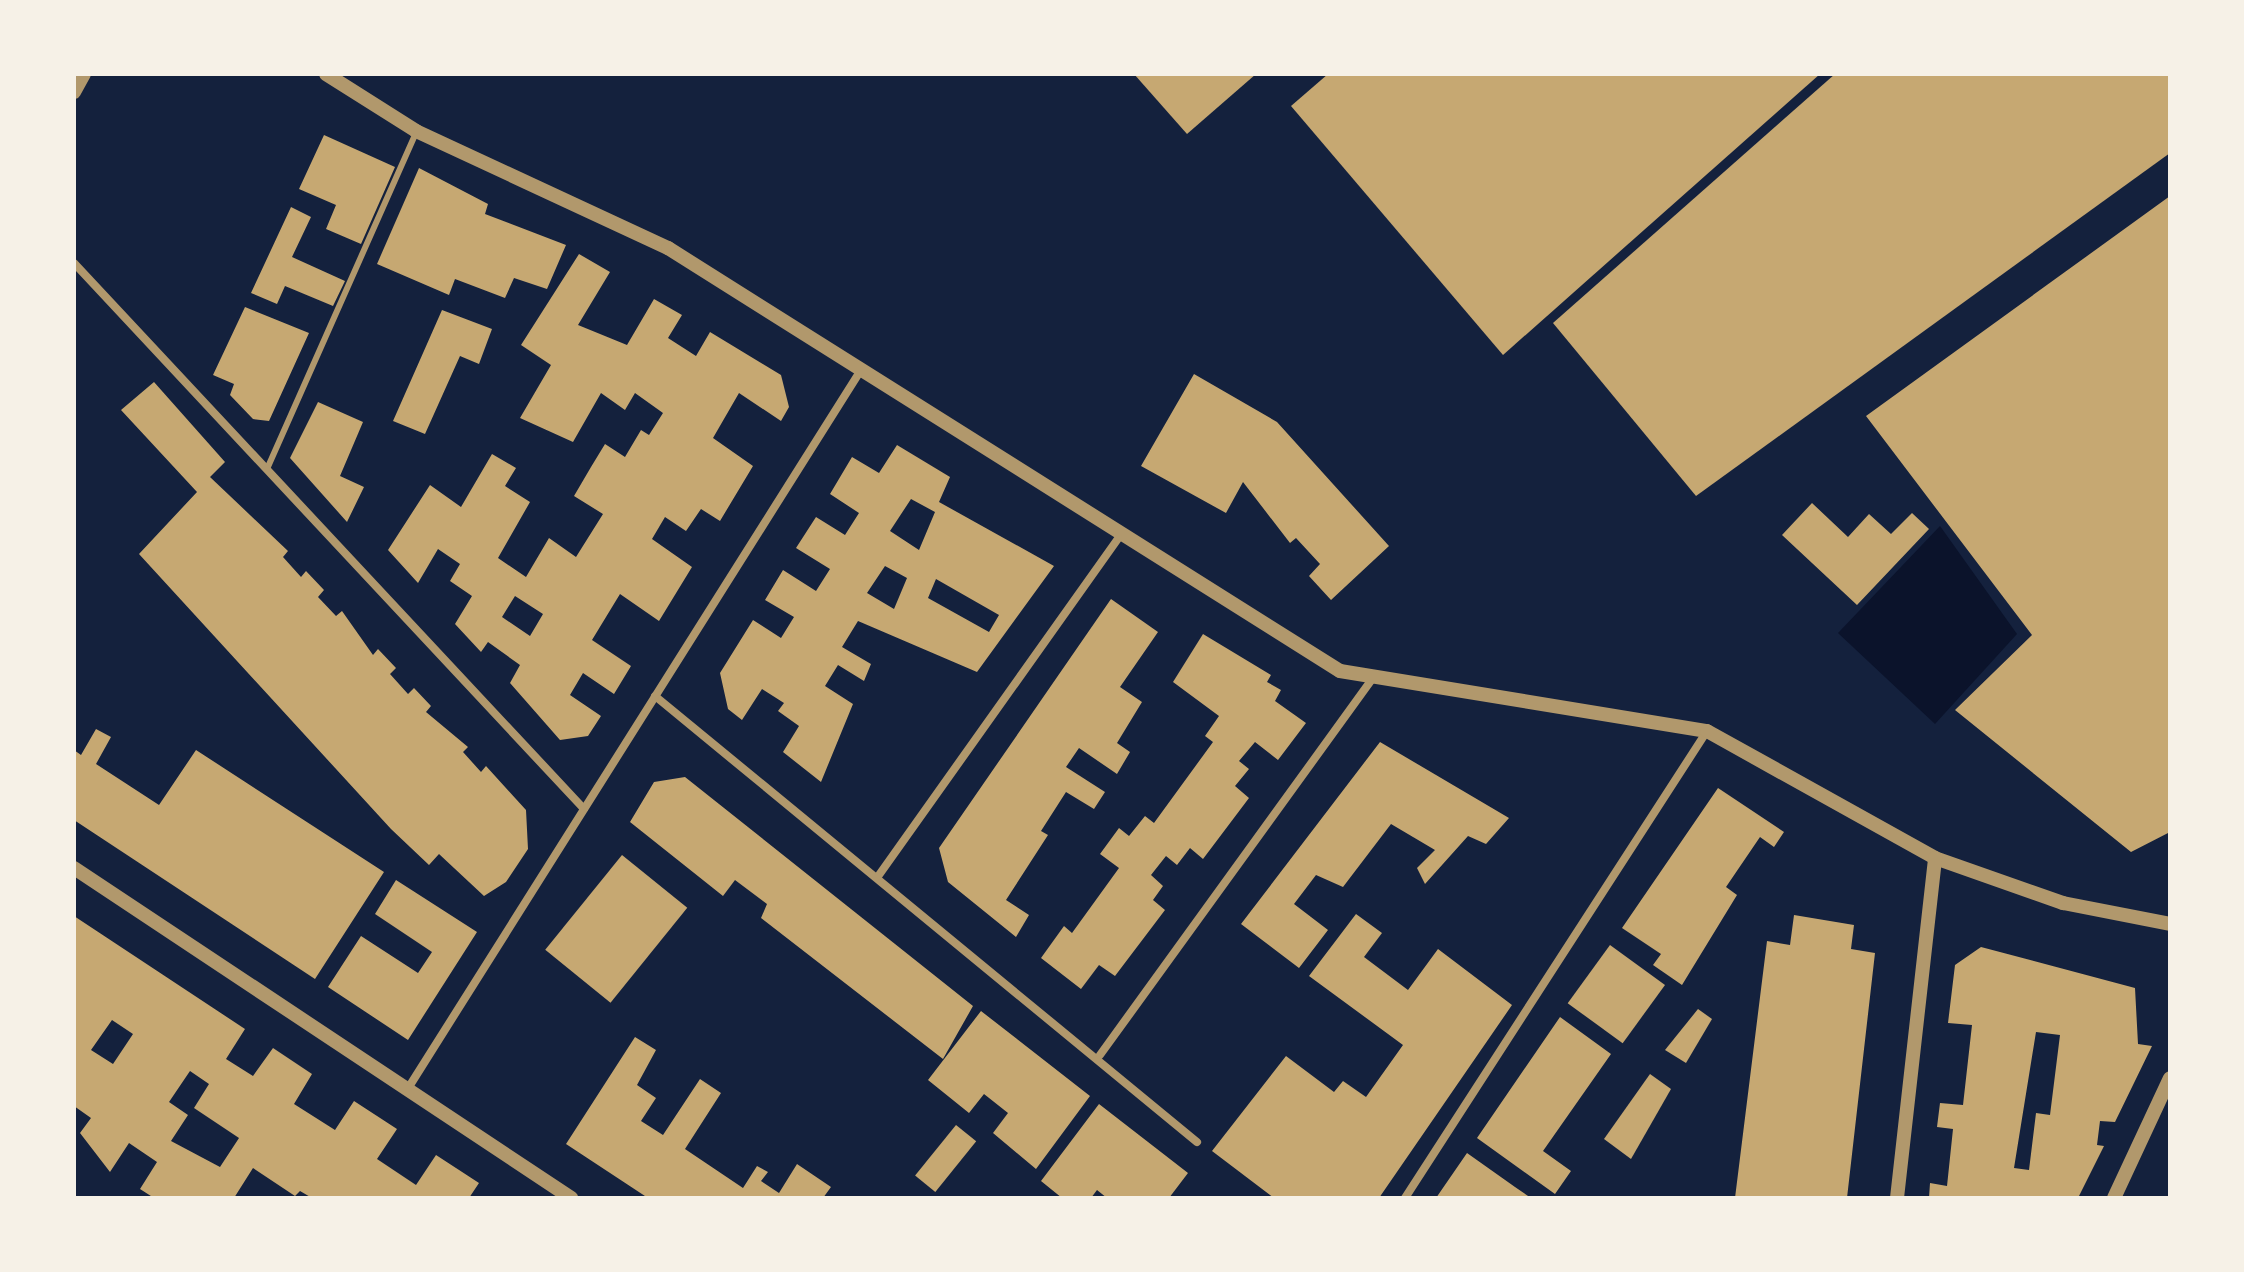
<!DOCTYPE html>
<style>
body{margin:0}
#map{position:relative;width:2244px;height:1272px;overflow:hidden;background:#14213d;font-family:"PT Sans Narrow",sans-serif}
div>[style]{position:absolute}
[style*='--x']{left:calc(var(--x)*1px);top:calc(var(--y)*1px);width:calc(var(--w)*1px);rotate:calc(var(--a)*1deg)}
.water>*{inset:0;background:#0b132b}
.building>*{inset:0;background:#c6a872;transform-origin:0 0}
.service>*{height:6px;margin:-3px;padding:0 3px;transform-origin:3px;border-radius:3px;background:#b1986c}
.minor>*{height:8px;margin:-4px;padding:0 4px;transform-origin:4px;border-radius:4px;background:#b1986c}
.tertiary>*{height:14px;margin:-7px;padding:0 7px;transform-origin:7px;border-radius:7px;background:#b1986c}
span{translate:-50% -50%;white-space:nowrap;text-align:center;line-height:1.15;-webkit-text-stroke:8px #f6f1e7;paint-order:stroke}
.frame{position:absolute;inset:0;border:76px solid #f6f1e7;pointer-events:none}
</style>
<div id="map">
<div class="water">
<div style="clip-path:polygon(1940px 526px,2017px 634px,1935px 724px,1838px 633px)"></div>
</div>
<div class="building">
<div style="clip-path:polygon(1134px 74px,1256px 74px,1187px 134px)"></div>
<div style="clip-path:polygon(1328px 74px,1820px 74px,1503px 355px,1291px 106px)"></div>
<div style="clip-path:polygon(1835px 74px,2170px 74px,2170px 153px,1696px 496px,1553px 323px)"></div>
<div style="clip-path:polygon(324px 135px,395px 167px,361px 244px,326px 229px,336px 205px,299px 189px)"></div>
<div style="clip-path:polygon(419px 168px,488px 204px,485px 214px,566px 245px,547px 289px,514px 278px,505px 298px,455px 279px,449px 295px,377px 264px)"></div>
<div style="clip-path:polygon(2170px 196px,2170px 832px,2131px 852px,1955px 710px,2032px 635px,1866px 416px)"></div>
<div style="clip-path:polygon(291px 207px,311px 217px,292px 257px,345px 281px,333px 306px,285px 286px,277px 304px,251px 293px)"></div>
<div style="clip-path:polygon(evenodd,579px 254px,610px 272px,578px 325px,627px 345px,654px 299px,682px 315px,668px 338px,696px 356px,710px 332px,781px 375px,789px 407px,781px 421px,739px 393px,713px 438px,753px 466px,720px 521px,701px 509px,686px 531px,665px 517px,652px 539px,692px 567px,659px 621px,620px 594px,592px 640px,631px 666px,614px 694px,583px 673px,570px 695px,601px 716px,588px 736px,560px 740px,510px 683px,520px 665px,488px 642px,481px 652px,455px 624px,472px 596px,450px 581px,460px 564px,438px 549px,418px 583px,388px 550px,430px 485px,461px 507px,492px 454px,516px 468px,505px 486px,530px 502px,498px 558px,526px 577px,549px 538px,576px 557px,603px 514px,574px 496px,591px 467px,605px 444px,625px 457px,641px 430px,649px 435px,663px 413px,635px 393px,625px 410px,601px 393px,573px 442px,520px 418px,551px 365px,521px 345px,579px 254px,515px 596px,543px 614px,530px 636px,502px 617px,515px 596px)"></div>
<div style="clip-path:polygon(245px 307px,309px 333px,269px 421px,253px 419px,230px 395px,234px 384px,213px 375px)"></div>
<div style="clip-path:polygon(442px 310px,492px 329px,479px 364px,460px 356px,425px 434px,393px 421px)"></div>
<div style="clip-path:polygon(1194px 374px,1277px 422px,1389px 546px,1331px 600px,1309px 576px,1320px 564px,1296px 538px,1290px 543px,1243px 482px,1226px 513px,1141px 466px)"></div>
<div style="clip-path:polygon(154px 382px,225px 462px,210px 477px,288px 551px,283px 557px,301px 577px,306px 571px,324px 590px,318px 597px,336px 616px,342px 611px,373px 655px,378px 649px,396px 668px,390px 674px,408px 694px,414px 688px,431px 706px,426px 712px,468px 747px,463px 752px,481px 772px,486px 766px,526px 810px,528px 849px,506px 882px,484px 896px,439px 854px,429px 865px,391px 829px,139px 554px,197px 492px,121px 410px)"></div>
<div style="clip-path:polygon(318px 402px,363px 422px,340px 476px,364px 487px,347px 522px,290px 458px)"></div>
<div style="clip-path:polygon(evenodd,897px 445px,950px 477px,939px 502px,1054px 566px,977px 672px,858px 621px,842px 647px,871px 664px,864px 681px,838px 665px,825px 686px,853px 704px,821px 782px,783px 752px,799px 726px,778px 711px,784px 703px,762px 689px,742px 720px,728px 709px,720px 673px,753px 620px,781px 638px,794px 617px,765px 600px,783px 570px,816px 591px,830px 569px,796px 548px,816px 517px,845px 535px,859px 513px,830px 494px,852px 457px,879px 473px,897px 445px,911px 499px,935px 512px,919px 550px,890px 531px,911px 499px,897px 445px,885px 566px,907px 578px,894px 609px,867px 593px,885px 566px,897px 445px,936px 579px,999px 615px,989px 632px,928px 598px,936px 579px)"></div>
<div style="clip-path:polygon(1812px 503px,1848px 537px,1869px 514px,1891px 534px,1912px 513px,1929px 529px,1857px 605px,1782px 535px)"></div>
<div style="clip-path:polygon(1111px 599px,1158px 632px,1120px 687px,1142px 702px,1117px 743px,1130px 752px,1117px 774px,1079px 748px,1066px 767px,1105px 792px,1094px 809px,1066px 792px,1041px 831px,1048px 835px,1006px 900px,1029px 915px,1016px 937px,948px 882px,939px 848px)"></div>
<div style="clip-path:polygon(1203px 634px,1271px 675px,1267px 682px,1281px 690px,1275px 701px,1306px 723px,1278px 760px,1255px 742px,1239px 761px,1249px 769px,1235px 786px,1249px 798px,1203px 859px,1190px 848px,1177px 865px,1166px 856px,1151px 875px,1163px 886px,1153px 900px,1165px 910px,1115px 976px,1099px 965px,1081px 989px,1041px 958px,1064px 926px,1072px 933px,1119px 868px,1100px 854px,1119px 828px,1129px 836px,1145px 816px,1154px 823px,1213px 742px,1205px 736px,1219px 716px,1173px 682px)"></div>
<div style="clip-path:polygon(96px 729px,111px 737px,96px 764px,159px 805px,196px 750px,384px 872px,315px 979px,74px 820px,74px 750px,81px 755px)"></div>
<div style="clip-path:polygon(1380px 742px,1509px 818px,1486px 844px,1468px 836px,1425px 884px,1417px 868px,1435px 850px,1391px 824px,1343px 887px,1316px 875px,1294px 904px,1328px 930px,1299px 968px,1241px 924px)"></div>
<div style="clip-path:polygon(685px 777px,973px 1006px,943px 1059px,761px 918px,767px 904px,735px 880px,723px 896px,630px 822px,654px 782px)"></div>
<div style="clip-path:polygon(1718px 788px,1784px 832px,1774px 847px,1760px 837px,1726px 887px,1737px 895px,1682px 985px,1653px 965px,1661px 954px,1622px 928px)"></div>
<div style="left:622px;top:855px;width:84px;height:122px;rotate:39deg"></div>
<div style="clip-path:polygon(396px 880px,477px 932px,408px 1040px,328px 987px,361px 936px,418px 973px,432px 952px,375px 914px)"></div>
<div style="clip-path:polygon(1356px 914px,1382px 933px,1364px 957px,1408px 990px,1438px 949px,1512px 1005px,1379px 1198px,1274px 1198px,1212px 1151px,1286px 1056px,1334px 1092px,1343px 1081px,1366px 1097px,1403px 1045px,1309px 976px)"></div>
<div style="clip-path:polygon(1794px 915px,1854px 925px,1851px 949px,1875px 953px,1847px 1198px,1735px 1198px,1767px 941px,1790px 945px)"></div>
<div style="clip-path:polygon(evenodd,74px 916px,245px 1029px,226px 1059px,253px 1076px,273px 1048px,312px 1074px,294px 1104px,335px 1130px,354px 1101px,397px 1129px,377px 1159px,416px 1185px,436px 1155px,479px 1183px,469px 1198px,312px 1198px,300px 1191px,295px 1196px,253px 1168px,234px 1198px,154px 1198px,140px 1189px,157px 1162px,129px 1143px,110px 1172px,80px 1133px,91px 1118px,74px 1106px,74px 916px,112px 1020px,133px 1034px,113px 1064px,91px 1050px,112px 1020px,74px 916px,190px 1071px,209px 1084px,194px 1108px,239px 1138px,220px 1167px,171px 1141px,188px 1115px,169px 1102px,190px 1071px)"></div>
<div style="left:1610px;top:945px;width:68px;height:72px;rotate:36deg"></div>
<div style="clip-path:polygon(evenodd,1981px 947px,2135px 988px,2138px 1044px,2152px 1046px,2115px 1122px,2100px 1121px,2097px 1145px,2104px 1146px,2078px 1198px,1929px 1198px,1930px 1183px,1947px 1186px,1953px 1129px,1937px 1127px,1940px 1103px,1963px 1105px,1972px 1025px,1948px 1023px,1955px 965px,1981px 947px,2036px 1032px,2060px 1035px,2050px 1115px,2036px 1113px,2029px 1170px,2014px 1168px,2036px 1032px)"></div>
<div style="clip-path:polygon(1698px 1009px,1712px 1019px,1686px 1063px,1665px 1050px)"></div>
<div style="clip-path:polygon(981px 1011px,1090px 1096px,1036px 1169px,993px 1133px,1008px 1113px,984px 1094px,969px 1113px,928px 1080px)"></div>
<div style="clip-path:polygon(1560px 1017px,1611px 1054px,1543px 1151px,1571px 1171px,1555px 1194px,1477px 1138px)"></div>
<div style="clip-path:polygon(635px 1037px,656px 1050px,637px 1085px,656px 1098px,641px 1121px,663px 1135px,700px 1079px,721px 1093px,685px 1149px,743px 1188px,757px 1166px,768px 1172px,761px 1181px,779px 1193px,797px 1164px,831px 1187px,823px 1198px,648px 1198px,566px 1144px)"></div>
<div style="clip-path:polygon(1650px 1074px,1671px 1089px,1631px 1159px,1604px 1139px)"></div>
<div style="clip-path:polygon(1099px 1104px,1188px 1173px,1169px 1198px,1107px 1198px,1097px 1190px,1091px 1198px,1062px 1198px,1041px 1181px)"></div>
<div style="left:956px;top:1125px;width:26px;height:65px;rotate:39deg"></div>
<div style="clip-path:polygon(1467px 1153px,1515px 1187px,1531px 1198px,1436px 1198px)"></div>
</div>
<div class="service">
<div style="--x:267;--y:469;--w:368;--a:-66.1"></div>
</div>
<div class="minor">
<div style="--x:74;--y:263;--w:747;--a:46.95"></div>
<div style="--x:655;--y:696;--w:702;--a:39.45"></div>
<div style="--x:879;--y:875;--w:418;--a:-54.6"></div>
<div style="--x:1100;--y:1055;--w:467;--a:-54.1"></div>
<div style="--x:407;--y:1090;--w:851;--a:-57.77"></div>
<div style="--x:1405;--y:1198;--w:556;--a:-57.11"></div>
</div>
<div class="tertiary">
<div style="--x:326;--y:74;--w:107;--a:32.3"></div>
<div style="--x:416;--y:131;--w:278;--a:24.9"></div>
<div style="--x:668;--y:248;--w:794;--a:32.19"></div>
<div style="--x:1340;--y:671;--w:372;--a:9.3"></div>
<div style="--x:1707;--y:731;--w:261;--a:29.1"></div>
<div style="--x:1935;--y:858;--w:136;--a:19.4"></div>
<div style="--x:2063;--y:903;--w:109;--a:11.1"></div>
<div style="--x:74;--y:92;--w:21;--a:-61"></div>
<div style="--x:74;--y:868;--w:597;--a:33.58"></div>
<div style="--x:1897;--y:1198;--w:342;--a:-83.6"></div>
<div style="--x:2114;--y:1198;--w:132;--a:-65"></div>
</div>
<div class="frame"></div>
</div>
